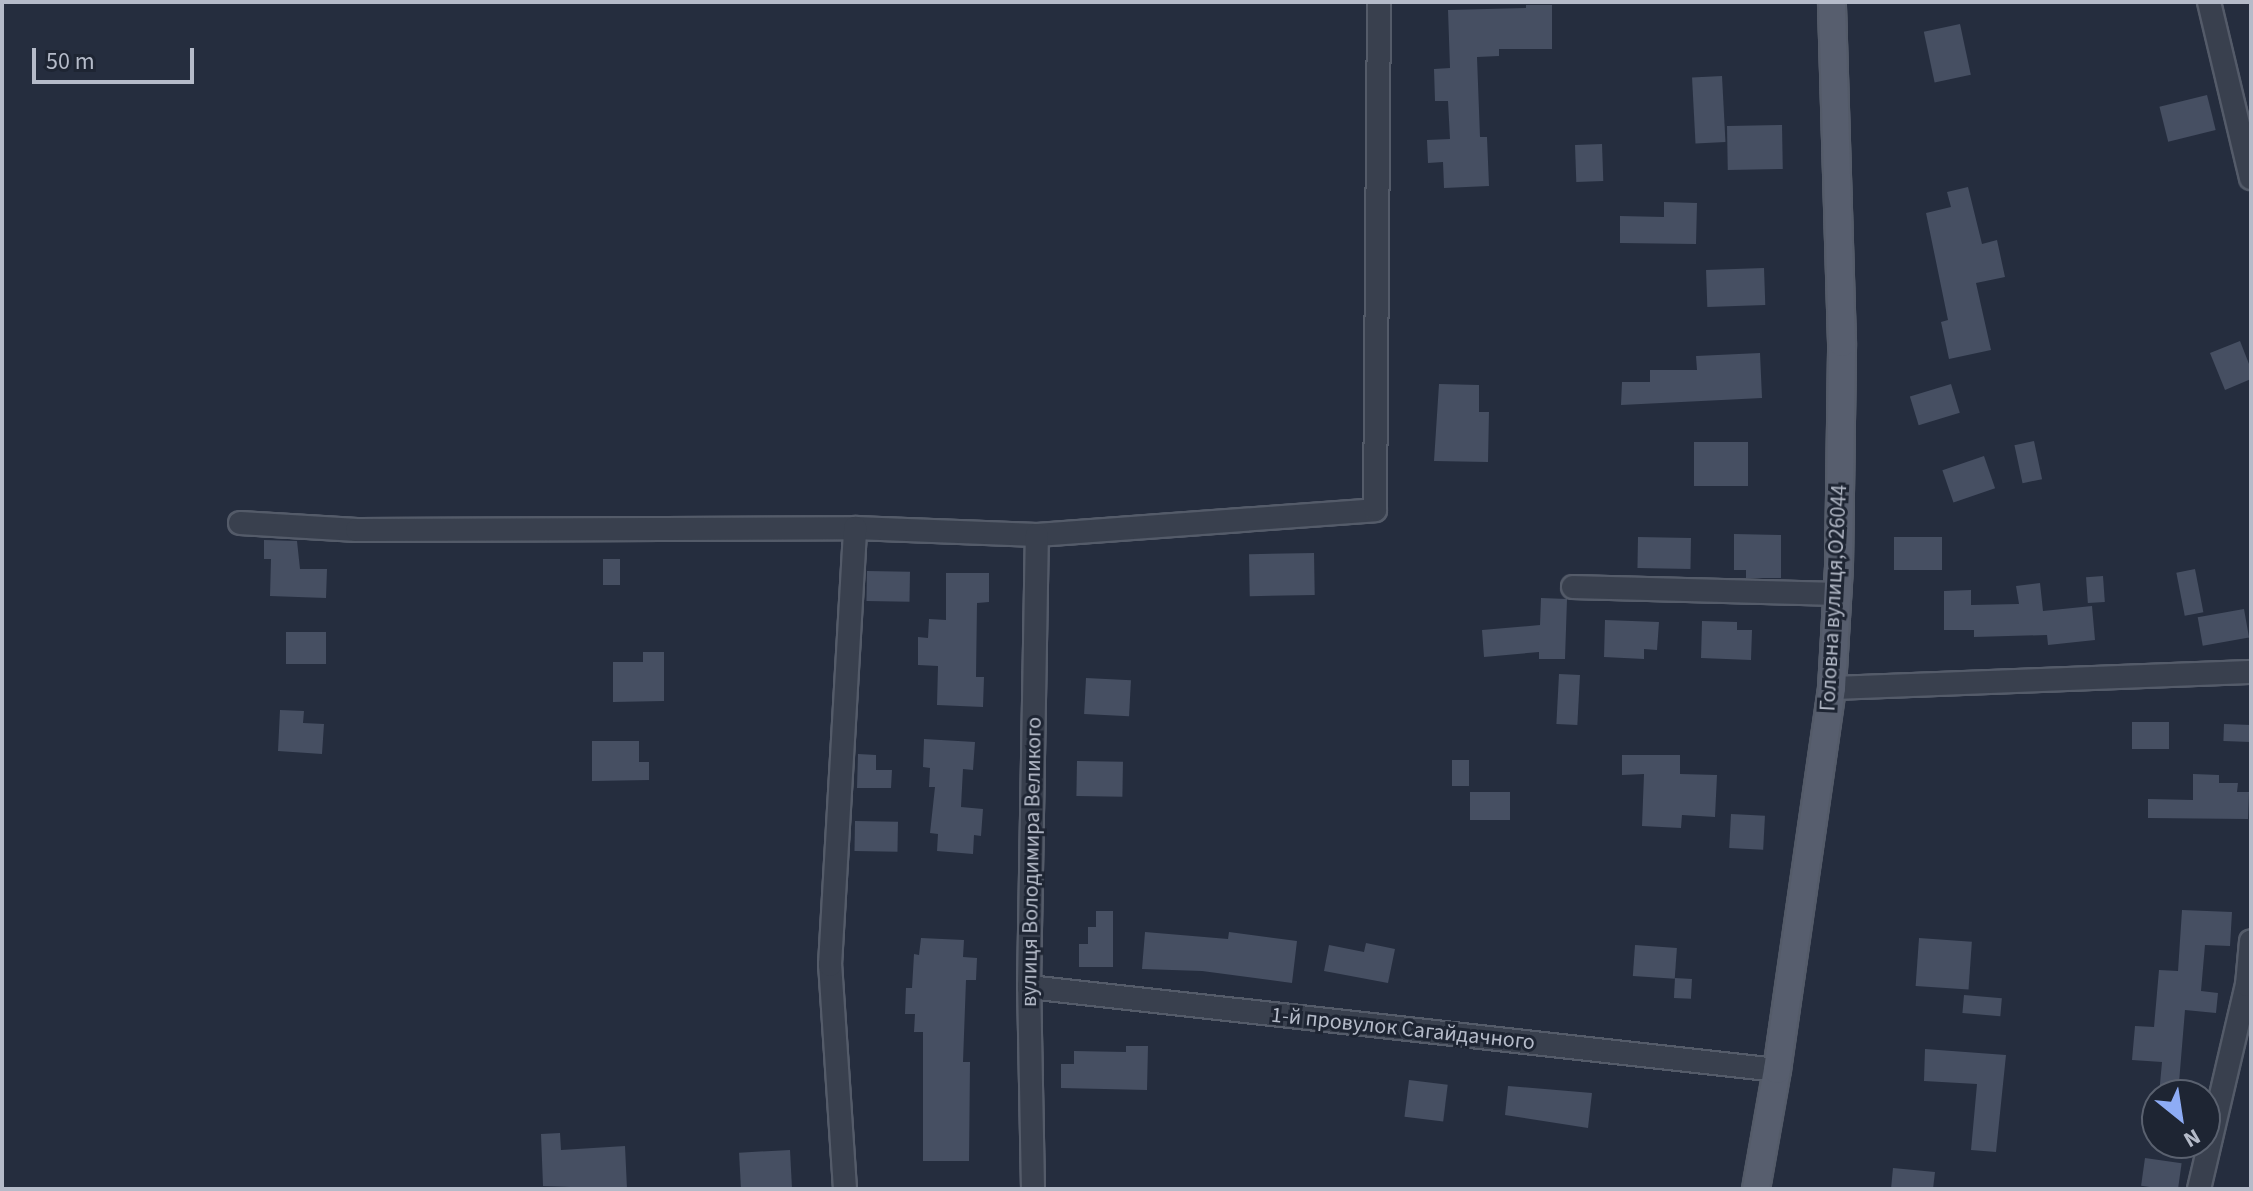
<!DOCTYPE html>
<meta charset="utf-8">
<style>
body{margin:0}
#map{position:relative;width:2253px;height:1191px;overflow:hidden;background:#252d3e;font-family:"Source Sans 3",sans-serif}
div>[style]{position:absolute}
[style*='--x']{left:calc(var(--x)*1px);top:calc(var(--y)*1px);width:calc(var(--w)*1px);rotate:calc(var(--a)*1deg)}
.building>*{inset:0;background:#464f62;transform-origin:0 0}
.roads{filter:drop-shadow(2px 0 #545b69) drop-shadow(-2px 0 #545b69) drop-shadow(0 2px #545b69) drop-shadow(0 -2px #545b69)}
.minor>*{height:22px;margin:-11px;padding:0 11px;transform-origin:11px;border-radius:11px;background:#39404e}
.major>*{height:26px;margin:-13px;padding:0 13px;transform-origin:13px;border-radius:13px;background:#575e6e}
span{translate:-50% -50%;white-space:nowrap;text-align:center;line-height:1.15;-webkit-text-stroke:6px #1e2533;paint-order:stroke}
.street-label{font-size:22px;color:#b5bbc9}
.frame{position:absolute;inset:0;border:4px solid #b5bbc9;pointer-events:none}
.north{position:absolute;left:2141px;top:1079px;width:80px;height:80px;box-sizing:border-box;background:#1e2533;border:2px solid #5a616f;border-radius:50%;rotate:150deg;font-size:22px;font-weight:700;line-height:32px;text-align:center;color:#b5bbc9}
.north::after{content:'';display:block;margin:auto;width:28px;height:36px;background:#8eacf5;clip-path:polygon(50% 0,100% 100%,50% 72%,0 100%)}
.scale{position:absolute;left:32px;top:48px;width:162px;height:36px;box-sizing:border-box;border:4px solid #b5bbc9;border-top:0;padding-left:10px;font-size:24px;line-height:28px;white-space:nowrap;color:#b5bbc9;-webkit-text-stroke:6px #1e2533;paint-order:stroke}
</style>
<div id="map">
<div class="building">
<div style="clip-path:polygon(1526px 5px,1552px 5px,1552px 49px,1499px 49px,1499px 56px,1477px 57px,1480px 137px,1487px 137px,1489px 186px,1444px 188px,1443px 162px,1428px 163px,1427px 140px,1450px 139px,1448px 101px,1435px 101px,1434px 69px,1450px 68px,1448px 10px,1526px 8px)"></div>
<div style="left:1960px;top:24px;width:52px;height:37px;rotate:78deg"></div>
<div style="left:1722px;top:76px;width:66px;height:30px;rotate:87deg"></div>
<div style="left:2207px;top:95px;width:36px;height:49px;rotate:76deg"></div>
<div style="left:1782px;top:125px;width:44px;height:55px;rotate:89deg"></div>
<div style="left:1602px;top:144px;width:37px;height:27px;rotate:88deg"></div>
<div style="clip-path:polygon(1968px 187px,1982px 244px,1997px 240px,2005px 277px,1976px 283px,1991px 350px,1949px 359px,1941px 322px,1948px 320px,1926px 213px,1951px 207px,1947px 192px)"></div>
<div style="clip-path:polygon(1664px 202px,1697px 203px,1696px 244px,1620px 243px,1620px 216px,1664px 217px)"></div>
<div style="left:1764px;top:268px;width:37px;height:58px;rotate:88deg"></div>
<div style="clip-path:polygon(2240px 341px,2251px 369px,2251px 379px,2225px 390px,2210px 353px)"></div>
<div style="clip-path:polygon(1760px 353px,1762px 398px,1621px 405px,1622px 382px,1650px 382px,1650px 370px,1697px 370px,1696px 356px)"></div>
<div style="clip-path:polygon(1439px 384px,1479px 385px,1479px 412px,1489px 412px,1488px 462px,1434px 461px)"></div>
<div style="left:1951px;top:384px;width:30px;height:43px;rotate:73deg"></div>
<div style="left:2034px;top:441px;width:39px;height:20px;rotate:78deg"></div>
<div style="left:1694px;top:442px;width:54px;height:44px"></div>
<div style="left:1984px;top:456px;width:34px;height:44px;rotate:71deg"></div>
<div style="clip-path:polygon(1734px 534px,1781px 535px,1781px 578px,1746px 578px,1746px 570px,1734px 570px)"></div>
<div style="left:1638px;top:537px;width:53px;height:31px;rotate:1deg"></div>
<div style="left:1894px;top:537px;width:48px;height:33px"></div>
<div style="clip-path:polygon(264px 540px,297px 541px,300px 569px,327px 569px,326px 598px,270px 596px,271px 559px,264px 559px)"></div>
<div style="left:1314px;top:553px;width:42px;height:65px;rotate:89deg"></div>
<div style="left:620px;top:559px;width:26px;height:17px;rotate:90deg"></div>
<div style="left:2195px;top:569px;width:44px;height:19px;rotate:79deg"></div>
<div style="left:867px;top:571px;width:43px;height:30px;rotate:1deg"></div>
<div style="clip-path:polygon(946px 573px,989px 573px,989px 602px,977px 603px,976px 677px,984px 677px,983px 707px,937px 705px,938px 666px,918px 665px,918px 637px,928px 638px,929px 619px,946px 620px)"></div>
<div style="left:2103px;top:576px;width:26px;height:17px;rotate:86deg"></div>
<div style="clip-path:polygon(2040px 583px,2043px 611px,2092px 606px,2095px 640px,2048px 645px,2047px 635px,1974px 637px,1974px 630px,1944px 630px,1944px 591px,1971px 590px,1971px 605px,2019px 604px,2016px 586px)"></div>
<div style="clip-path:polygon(1541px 598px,1567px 599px,1565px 659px,1539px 659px,1539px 652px,1484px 657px,1482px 630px,1540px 625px)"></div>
<div style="left:2244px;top:609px;width:29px;height:47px;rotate:80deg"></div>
<div style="clip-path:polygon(1605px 620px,1659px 622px,1657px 650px,1644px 649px,1644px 659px,1604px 657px)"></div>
<div style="clip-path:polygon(1702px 621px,1737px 622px,1737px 630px,1752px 630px,1751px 660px,1701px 658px)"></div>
<div style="left:286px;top:632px;width:40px;height:32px"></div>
<div style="clip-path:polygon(643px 652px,664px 652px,664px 701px,613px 702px,613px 662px,643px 662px)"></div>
<div style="left:1559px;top:674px;width:21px;height:50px;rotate:3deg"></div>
<div style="left:1086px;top:678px;width:45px;height:36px;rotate:3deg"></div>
<div style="clip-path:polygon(280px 710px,304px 711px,303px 723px,324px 724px,322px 754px,278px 751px)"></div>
<div style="left:2132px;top:722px;width:37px;height:27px"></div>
<div style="left:2224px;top:724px;width:27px;height:17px;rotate:2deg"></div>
<div style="clip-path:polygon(924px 739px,975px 742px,973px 770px,963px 769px,961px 807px,983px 809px,981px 836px,974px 835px,973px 854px,937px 851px,938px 834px,930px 833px,935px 787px,929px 787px,930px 768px,923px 767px)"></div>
<div style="clip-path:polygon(592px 741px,639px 741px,639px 762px,649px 762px,649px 780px,592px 781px)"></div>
<div style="clip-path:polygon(858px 754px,876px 755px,876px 770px,892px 770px,891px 788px,857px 788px)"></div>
<div style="clip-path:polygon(1622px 755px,1680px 755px,1680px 774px,1717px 775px,1715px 817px,1682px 815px,1681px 828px,1642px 826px,1644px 774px,1622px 775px)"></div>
<div style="left:1452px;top:760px;width:17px;height:26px"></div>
<div style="left:1077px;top:761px;width:46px;height:35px;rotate:1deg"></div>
<div style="clip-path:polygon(2193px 774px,2219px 775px,2219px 783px,2238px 783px,2237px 792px,2249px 792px,2248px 819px,2148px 818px,2148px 799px,2193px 800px)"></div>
<div style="left:1470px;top:792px;width:40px;height:28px"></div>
<div style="left:1731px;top:814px;width:34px;height:34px;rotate:3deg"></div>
<div style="left:855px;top:821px;width:43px;height:30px;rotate:1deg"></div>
<div style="clip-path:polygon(2182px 910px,2232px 912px,2230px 946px,2205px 945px,2201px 991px,2218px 993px,2216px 1013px,2185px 1010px,2178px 1095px,2159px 1095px,2162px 1062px,2132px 1060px,2135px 1026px,2154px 1027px,2159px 970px,2178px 971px)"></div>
<div style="clip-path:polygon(1096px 911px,1113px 911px,1113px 967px,1079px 967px,1079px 944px,1088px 944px,1088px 927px,1096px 927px)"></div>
<div style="clip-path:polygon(1145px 932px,1228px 939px,1229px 932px,1297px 941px,1292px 983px,1202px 971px,1142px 969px)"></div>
<div style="clip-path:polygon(921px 938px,964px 940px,963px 957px,977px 958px,976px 980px,966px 980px,963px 1062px,970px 1062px,969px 1161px,923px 1161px,923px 1032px,914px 1032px,915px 1014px,905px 1014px,906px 988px,912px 988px,914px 954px,919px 955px)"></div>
<div style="left:1919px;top:938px;width:53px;height:48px;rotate:4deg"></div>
<div style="clip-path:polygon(1366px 943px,1395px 949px,1388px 983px,1324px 971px,1329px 945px,1364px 952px)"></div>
<div style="left:1635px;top:945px;width:42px;height:31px;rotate:4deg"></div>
<div style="left:1675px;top:978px;width:17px;height:20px;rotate:3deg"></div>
<div style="left:1964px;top:995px;width:38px;height:18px;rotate:5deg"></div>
<div style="clip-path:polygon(1126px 1046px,1148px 1046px,1147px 1090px,1061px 1088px,1061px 1064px,1074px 1064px,1074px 1051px,1126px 1052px)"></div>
<div style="clip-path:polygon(1925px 1049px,2006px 1055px,1996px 1152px,1971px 1150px,1977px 1084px,1924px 1081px)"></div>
<div style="left:1409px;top:1080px;width:39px;height:37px;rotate:7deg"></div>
<div style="clip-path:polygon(1508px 1086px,1592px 1093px,1588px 1128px,1505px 1115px)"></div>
<div style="clip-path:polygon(560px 1133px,561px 1150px,625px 1146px,627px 1189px,543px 1186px,541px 1134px)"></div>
<div style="left:790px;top:1150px;width:39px;height:51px;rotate:87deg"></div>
<div style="left:2145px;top:1158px;width:37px;height:28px;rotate:8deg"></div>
<div style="clip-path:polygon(1893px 1168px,1935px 1172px,1933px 1189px,1891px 1189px)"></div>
</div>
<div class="roads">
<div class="minor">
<div style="--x:2209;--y:2;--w:181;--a:76.6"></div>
<div style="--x:240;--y:523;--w:117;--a:3.4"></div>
<div style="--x:357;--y:530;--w:498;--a:-0.2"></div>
<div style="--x:855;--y:528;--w:182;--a:2.2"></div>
<div style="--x:1037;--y:535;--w:339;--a:-4.2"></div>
<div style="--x:1375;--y:510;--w:508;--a:-89.55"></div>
<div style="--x:1573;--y:587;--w:264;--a:1.5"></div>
<div style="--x:1832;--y:688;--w:419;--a:-2.2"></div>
<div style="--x:1029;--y:987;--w:753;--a:6.33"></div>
<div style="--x:845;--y:1189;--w:225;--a:-93.8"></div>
<div style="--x:830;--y:965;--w:438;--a:-86.7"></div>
<div style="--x:1033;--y:1189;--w:202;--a:-91.1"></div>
<div style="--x:1029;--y:987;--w:452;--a:-89"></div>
<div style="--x:2199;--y:1189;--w:210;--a:-76.8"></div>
<div style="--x:2247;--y:985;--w:44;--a:-84.8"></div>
</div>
<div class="major">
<div style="--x:1756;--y:1189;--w:121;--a:-80"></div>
<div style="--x:1777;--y:1070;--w:386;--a:-81.8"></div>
<div style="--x:1832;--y:688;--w:122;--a:-86.7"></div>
<div style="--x:1839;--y:566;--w:223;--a:-89.2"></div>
<div style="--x:1842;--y:343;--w:341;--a:-91.7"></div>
</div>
</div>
<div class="street-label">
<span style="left:1834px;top:598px;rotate:-87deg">Головна вулиця,О26044</span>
<span style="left:1032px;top:862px;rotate:-89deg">вулиця Володимира Великого</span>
<span style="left:1403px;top:1029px;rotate:6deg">1-й провулок Сагайдачного</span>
</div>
<div class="frame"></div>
<div class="north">N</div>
<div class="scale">50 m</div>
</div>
